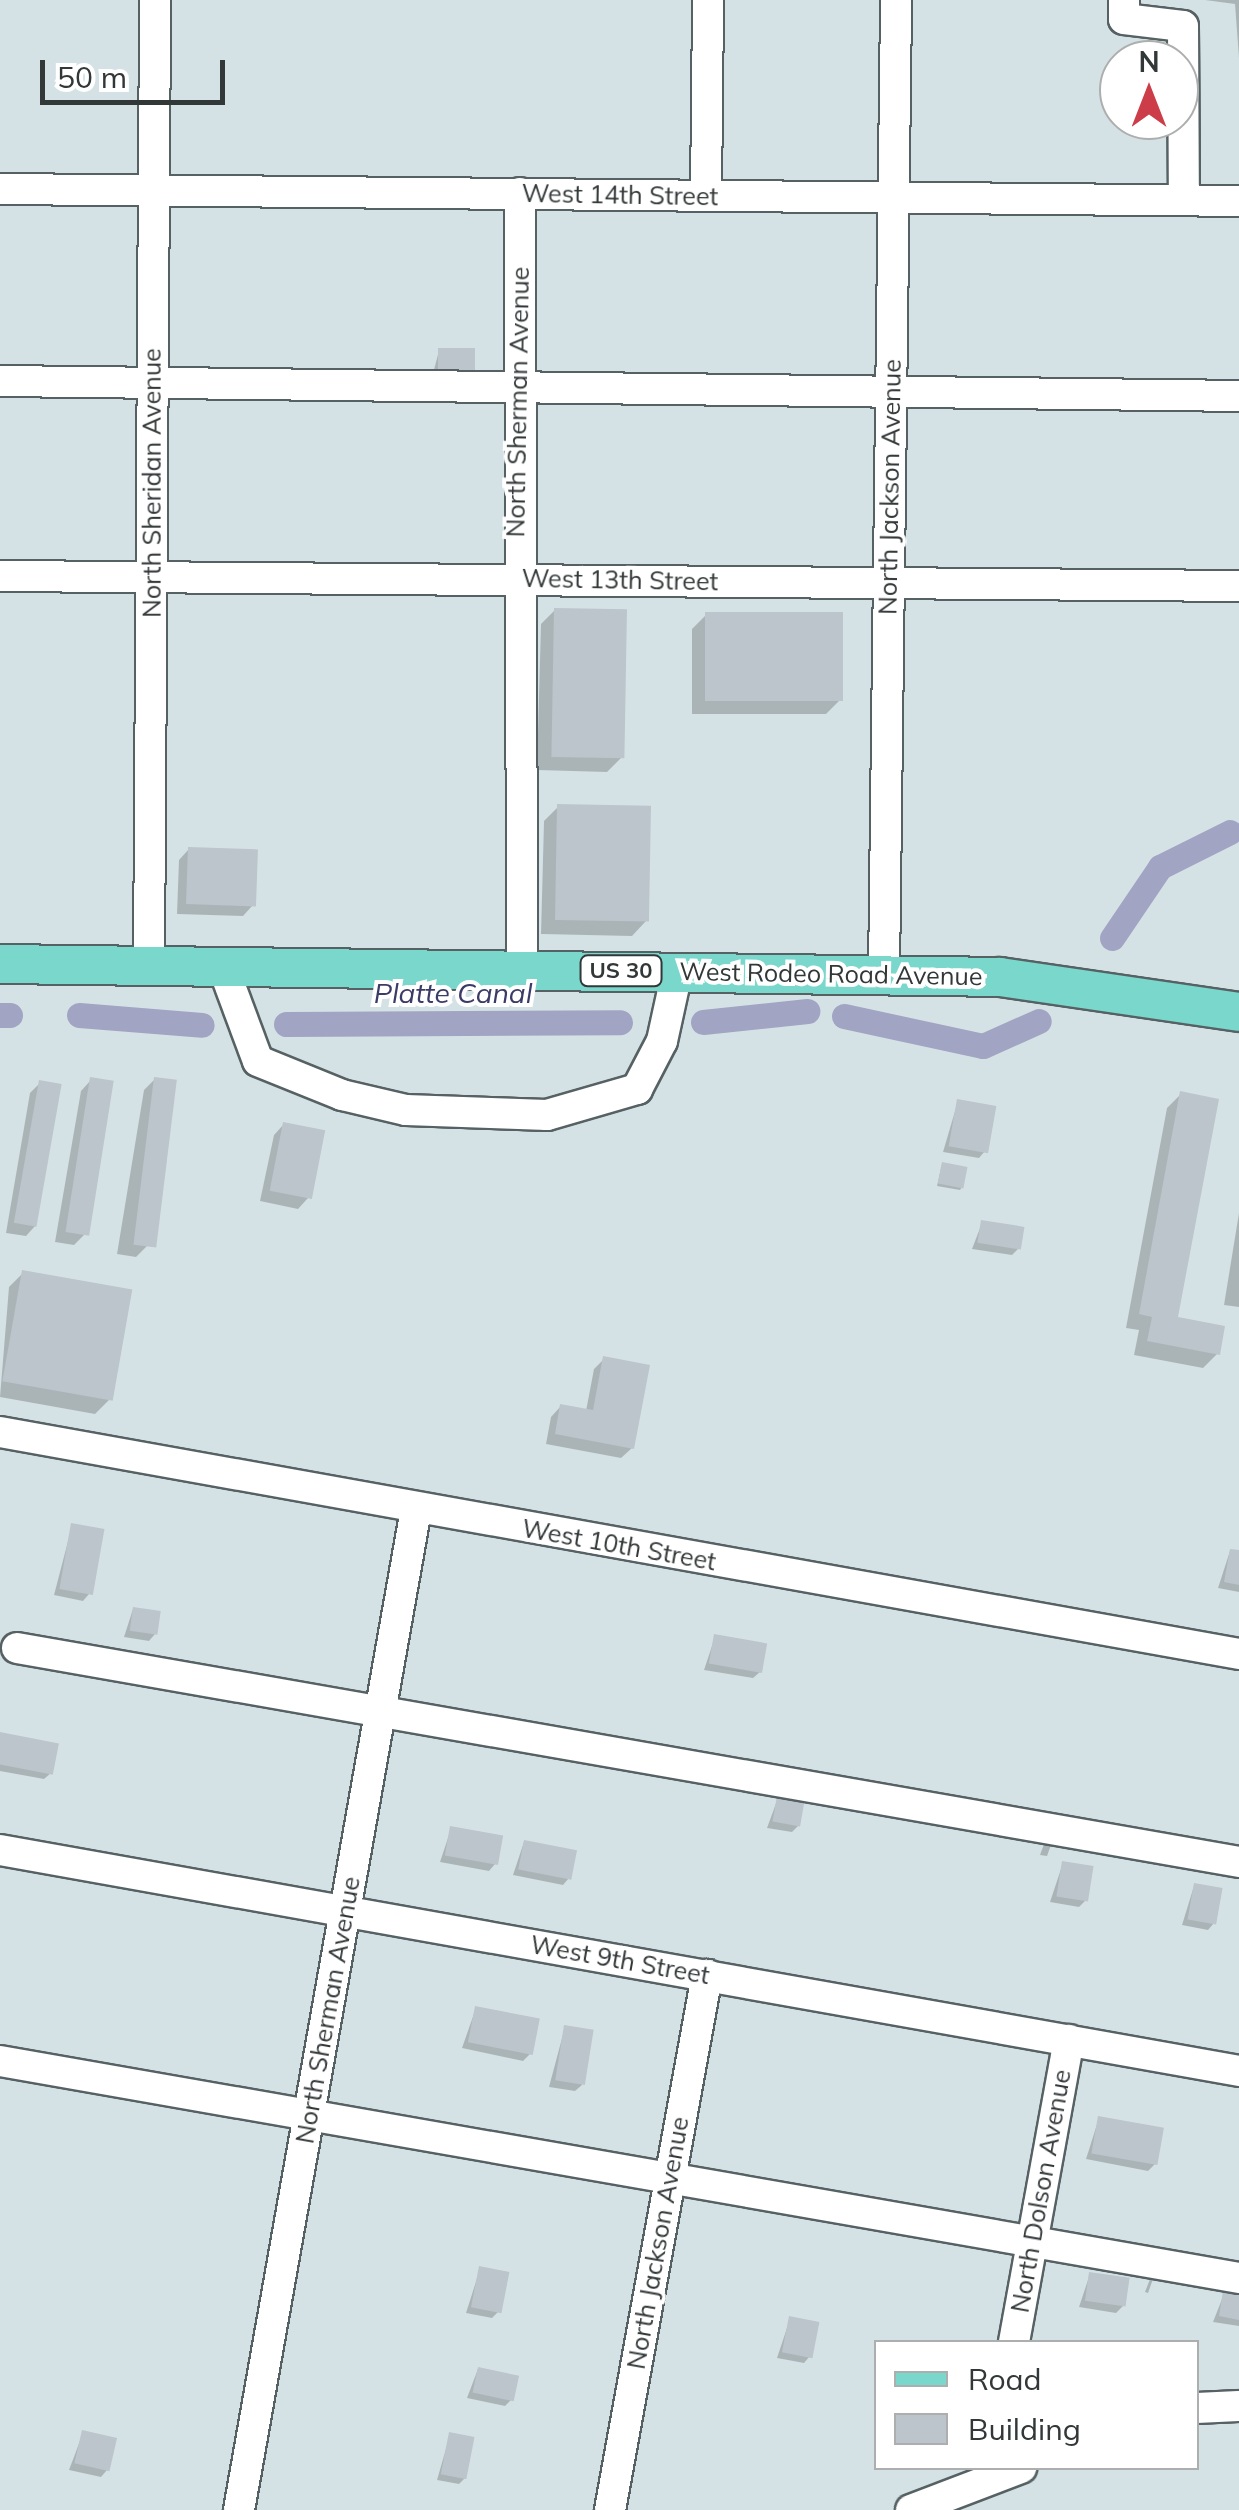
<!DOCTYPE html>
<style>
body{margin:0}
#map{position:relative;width:1239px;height:2510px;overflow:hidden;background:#d5e2e5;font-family:Mulish,sans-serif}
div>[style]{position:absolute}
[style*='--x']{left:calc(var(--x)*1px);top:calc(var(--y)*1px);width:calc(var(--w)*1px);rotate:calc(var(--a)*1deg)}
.shadow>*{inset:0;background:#0003}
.canal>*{height:25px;margin:-12.5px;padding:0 12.5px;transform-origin:12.5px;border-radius:12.5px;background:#a2a4c3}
.building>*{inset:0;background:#bcc4cc;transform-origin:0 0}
.roads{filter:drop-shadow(2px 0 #566164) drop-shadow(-2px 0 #566164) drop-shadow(0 2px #566164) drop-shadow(0 -2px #566164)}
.minor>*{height:30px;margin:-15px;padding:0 15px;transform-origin:15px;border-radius:15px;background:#fff}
.major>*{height:38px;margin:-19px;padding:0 19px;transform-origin:19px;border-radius:19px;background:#79d7cc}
span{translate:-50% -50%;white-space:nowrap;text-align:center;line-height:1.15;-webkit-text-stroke:8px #fff;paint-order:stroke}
.shield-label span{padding:2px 8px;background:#fff;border:2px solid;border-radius:8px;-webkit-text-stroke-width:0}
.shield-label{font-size:22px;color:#323738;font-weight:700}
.street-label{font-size:25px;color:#323738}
.water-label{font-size:28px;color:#3b3b67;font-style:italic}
.legend{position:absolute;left:874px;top:2340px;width:325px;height:130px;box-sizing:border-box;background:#fff;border:2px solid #adafaf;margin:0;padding:12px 18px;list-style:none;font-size:30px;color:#323738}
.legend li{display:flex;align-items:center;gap:20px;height:50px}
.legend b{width:50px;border:2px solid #adafaf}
.north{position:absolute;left:1099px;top:40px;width:100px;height:100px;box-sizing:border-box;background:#fff;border:2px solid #adafaf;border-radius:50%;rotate:0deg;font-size:28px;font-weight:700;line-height:40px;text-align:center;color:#323738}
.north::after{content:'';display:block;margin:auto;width:35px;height:45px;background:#cd3d49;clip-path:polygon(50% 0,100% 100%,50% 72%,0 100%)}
.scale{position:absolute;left:40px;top:60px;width:185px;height:45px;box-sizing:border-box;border:5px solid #323738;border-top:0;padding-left:12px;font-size:30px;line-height:35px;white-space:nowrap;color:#323738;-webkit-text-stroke:8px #fff;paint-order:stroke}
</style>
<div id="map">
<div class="shadow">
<div style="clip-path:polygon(1205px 0,1239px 0,1239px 58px,1235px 4px)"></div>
<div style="clip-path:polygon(439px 351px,472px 370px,466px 377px,432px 377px)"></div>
<div style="clip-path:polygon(555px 610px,621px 758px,607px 772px,537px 770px,541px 624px)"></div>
<div style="clip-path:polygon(706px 615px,840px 700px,826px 714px,692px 714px,692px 629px)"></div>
<div style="clip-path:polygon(558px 807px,646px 921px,632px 936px,541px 934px,544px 821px)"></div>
<div style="clip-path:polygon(189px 849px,253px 905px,243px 916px,177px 914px,179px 860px)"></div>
<div style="clip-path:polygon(155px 1079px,147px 1246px,136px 1257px,117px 1254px,144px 1090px)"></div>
<div style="clip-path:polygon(91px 1080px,84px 1235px,74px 1245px,55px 1242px,81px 1091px)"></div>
<div style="clip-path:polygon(40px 1083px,36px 1225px,26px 1236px,6px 1233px,30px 1093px)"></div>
<div style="clip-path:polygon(1181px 1094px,1175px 1319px,1217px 1354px,1203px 1368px,1134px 1355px,1139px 1330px,1126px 1328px,1167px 1108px)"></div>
<div style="clip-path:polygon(958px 1101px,985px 1151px,979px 1158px,943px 1152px)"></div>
<div style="clip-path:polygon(284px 1124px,308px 1198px,298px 1209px,260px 1201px,274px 1135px)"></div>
<div style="clip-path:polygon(942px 1164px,962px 1187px,960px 1190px,937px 1186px)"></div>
<div style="clip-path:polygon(1239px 1213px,1239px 1307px,1224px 1305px)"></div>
<div style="clip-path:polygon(982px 1223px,1019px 1248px,1012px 1255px,972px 1249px)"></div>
<div style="clip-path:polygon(23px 1273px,109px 1400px,95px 1414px,0 1397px,9px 1287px)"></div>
<div style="clip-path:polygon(604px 1359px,632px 1448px,621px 1458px,546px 1444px,551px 1417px,561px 1406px,586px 1411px,594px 1369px)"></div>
<div style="clip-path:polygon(72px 1526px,89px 1594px,83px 1601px,54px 1595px)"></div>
<div style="clip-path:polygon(1230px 1551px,1239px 1553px,1239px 1592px,1218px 1588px)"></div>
<div style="clip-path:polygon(133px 1609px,155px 1634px,149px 1641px,124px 1637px)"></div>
<div style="clip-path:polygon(715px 1637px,760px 1672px,753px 1678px,704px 1670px)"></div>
<div style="clip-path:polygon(0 1735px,51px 1773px,44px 1779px,0 1771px)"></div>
<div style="clip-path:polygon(778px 1798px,798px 1826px,792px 1832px,767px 1828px)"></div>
<div style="clip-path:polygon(451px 1829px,495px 1864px,489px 1871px,440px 1862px)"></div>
<div style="clip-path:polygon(524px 1842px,569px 1878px,563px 1885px,513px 1875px)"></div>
<div style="clip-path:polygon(1044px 1844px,1051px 1845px,1047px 1856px,1040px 1855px)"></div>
<div style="clip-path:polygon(1063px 1863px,1086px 1900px,1079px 1907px,1050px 1902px)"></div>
<div style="clip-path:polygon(1194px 1886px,1214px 1923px,1208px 1930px,1182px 1925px)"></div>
<div style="clip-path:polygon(476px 2008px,530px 2054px,523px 2061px,462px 2048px)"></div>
<div style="clip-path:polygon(565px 2027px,582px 2085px,575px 2091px,549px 2087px)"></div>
<div style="clip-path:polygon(1099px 2118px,1155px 2164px,1148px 2171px,1086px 2159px)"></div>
<div style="clip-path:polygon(480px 2269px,498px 2312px,492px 2318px,466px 2313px)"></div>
<div style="clip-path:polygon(1090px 2274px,1123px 2306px,1116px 2313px,1079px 2307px)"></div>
<div style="clip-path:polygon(1150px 2279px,1153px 2279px,1148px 2293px,1145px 2292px)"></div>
<div style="clip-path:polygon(1224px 2294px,1239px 2296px,1239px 2326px,1213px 2322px)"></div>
<div style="clip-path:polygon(790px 2319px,810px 2356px,804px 2363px,777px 2358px)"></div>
<div style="clip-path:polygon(478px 2369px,512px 2399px,505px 2406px,467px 2398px)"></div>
<div style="clip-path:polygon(83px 2433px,107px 2470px,101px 2477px,69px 2470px)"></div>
<div style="clip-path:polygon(450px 2435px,466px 2477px,459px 2484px,437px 2480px)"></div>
</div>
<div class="canal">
<div style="--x:1112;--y:938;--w:86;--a:-55.9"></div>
<div style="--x:1160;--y:867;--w:78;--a:-26.6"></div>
<div style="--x:0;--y:1015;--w:10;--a:0"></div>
<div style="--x:79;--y:1015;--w:123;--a:4.6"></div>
<div style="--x:844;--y:1016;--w:142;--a:12.2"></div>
<div style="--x:983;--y:1046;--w:61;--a:-24.1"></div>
<div style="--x:703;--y:1022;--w:105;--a:-6"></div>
<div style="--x:286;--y:1024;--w:334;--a:-0.3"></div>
</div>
<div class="building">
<div style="left:438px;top:348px;width:37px;height:24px"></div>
<div style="left:554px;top:608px;width:73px;height:149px;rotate:1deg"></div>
<div style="left:705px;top:612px;width:138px;height:89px"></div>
<div style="left:557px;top:804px;width:94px;height:116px;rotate:1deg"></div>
<div style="left:188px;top:847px;width:70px;height:57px;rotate:2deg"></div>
<div style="left:90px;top:1077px;width:24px;height:157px;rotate:9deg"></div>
<div style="left:154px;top:1077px;width:23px;height:169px;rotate:7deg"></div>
<div style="left:39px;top:1080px;width:23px;height:145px;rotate:10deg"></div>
<div style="clip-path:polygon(1180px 1091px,1219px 1099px,1178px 1317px,1225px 1326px,1220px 1355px,1147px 1341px,1152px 1317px,1139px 1314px)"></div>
<div style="left:957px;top:1099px;width:40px;height:48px;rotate:10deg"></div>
<div style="left:283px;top:1122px;width:43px;height:70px;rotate:11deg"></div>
<div style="left:942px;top:1162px;width:26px;height:22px;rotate:11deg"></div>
<div style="left:981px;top:1220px;width:44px;height:23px;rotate:9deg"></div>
<div style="left:22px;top:1270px;width:112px;height:113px;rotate:10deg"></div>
<div style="clip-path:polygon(603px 1356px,650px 1365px,634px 1449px,555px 1434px,560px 1404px,593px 1410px)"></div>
<div style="left:71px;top:1523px;width:34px;height:67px;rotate:10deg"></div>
<div style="clip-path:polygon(1230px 1549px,1239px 1550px,1239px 1585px,1224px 1582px)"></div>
<div style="left:133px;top:1607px;width:28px;height:24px;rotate:8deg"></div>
<div style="left:714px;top:1634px;width:54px;height:30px;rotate:10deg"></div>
<div style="left:0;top:1732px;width:60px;height:32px;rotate:11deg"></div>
<div style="left:777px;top:1796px;width:28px;height:26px;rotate:10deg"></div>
<div style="left:450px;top:1826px;width:54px;height:30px;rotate:10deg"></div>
<div style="left:524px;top:1840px;width:54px;height:30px;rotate:11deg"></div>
<div style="left:1062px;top:1861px;width:32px;height:36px;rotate:9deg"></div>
<div style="left:1194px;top:1883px;width:29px;height:37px;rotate:10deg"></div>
<div style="left:475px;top:2006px;width:66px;height:37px;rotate:11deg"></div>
<div style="left:564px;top:2025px;width:30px;height:56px;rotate:9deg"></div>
<div style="left:1098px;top:2116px;width:67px;height:38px;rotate:10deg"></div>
<div style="left:479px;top:2266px;width:31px;height:42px;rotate:11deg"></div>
<div style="left:1089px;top:2272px;width:41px;height:29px;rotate:8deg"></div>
<div style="clip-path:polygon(1223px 2291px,1239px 2294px,1239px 2320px,1219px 2316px)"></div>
<div style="left:789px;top:2316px;width:31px;height:37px;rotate:11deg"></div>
<div style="left:478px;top:2367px;width:42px;height:26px;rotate:12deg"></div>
<div style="left:82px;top:2430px;width:36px;height:34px;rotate:13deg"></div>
<div style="left:449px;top:2432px;width:26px;height:43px;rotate:11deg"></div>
</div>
<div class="roads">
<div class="minor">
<div style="--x:1124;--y:0;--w:19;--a:90"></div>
<div style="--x:1124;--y:19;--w:59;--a:6.8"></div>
<div style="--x:1183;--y:26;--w:174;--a:89.7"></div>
<div style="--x:0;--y:189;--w:1239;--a:0.55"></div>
<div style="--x:520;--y:193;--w:777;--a:89.85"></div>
<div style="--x:706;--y:196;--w:196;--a:-89.4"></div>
<div style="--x:0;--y:381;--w:1239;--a:0.69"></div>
<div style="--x:0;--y:576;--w:1239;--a:0.46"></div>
<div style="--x:149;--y:966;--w:966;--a:-89.64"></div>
<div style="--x:223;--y:967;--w:100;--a:69.6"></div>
<div style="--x:258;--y:1061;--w:91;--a:22"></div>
<div style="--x:342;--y:1095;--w:66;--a:13.2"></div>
<div style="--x:406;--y:1110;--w:141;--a:2"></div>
<div style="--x:547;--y:1115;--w:94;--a:-16.1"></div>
<div style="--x:637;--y:1089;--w:54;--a:-62.5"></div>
<div style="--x:662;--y:1041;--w:71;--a:-77.7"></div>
<div style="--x:884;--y:973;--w:973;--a:-89.29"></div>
<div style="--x:0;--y:1432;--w:1259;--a:10.16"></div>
<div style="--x:17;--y:1648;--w:1241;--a:9.93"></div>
<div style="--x:0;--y:1850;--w:1259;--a:10.11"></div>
<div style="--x:0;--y:2061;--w:1258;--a:9.93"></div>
<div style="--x:1014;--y:2342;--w:307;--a:-79.7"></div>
<div style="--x:1196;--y:2408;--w:43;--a:-2.7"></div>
<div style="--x:239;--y:2510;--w:1017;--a:-79.97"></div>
<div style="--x:610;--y:2510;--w:544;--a:-79.72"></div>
<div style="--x:911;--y:2510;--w:118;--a:-20.9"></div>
</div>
<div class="major">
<div style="--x:0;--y:964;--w:1000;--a:0.74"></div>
<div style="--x:1000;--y:977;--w:242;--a:8.3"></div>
</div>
</div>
<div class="shield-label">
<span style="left:621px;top:971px">US 30</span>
</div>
<div class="street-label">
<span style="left:620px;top:195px;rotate:1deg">West 14th Street</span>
<span style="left:518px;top:402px;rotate:-89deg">North Sherman Avenue</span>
<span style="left:152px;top:483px;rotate:-90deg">North Sheridan Avenue</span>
<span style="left:890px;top:487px;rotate:-89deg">North Jackson Avenue</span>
<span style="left:620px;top:580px;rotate:1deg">West 13th Street</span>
<span style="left:831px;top:974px;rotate:1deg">West Rodeo Road Avenue</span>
<span style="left:619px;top:1545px;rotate:10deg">West 10th Street</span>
<span style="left:620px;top:1960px;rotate:10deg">West 9th Street</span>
<span style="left:328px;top:2010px;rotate:-80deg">North Sherman Avenue</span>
<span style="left:1041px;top:2191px;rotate:-80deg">North Dolson Avenue</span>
<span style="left:658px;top:2243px;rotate:-80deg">North Jackson Avenue</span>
</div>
<div class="water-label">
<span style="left:453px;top:993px">Platte Canal</span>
</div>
<ul class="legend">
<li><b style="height:12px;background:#79d7cc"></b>Road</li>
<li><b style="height:28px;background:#bcc4cc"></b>Building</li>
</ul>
<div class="north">N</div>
<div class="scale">50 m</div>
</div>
